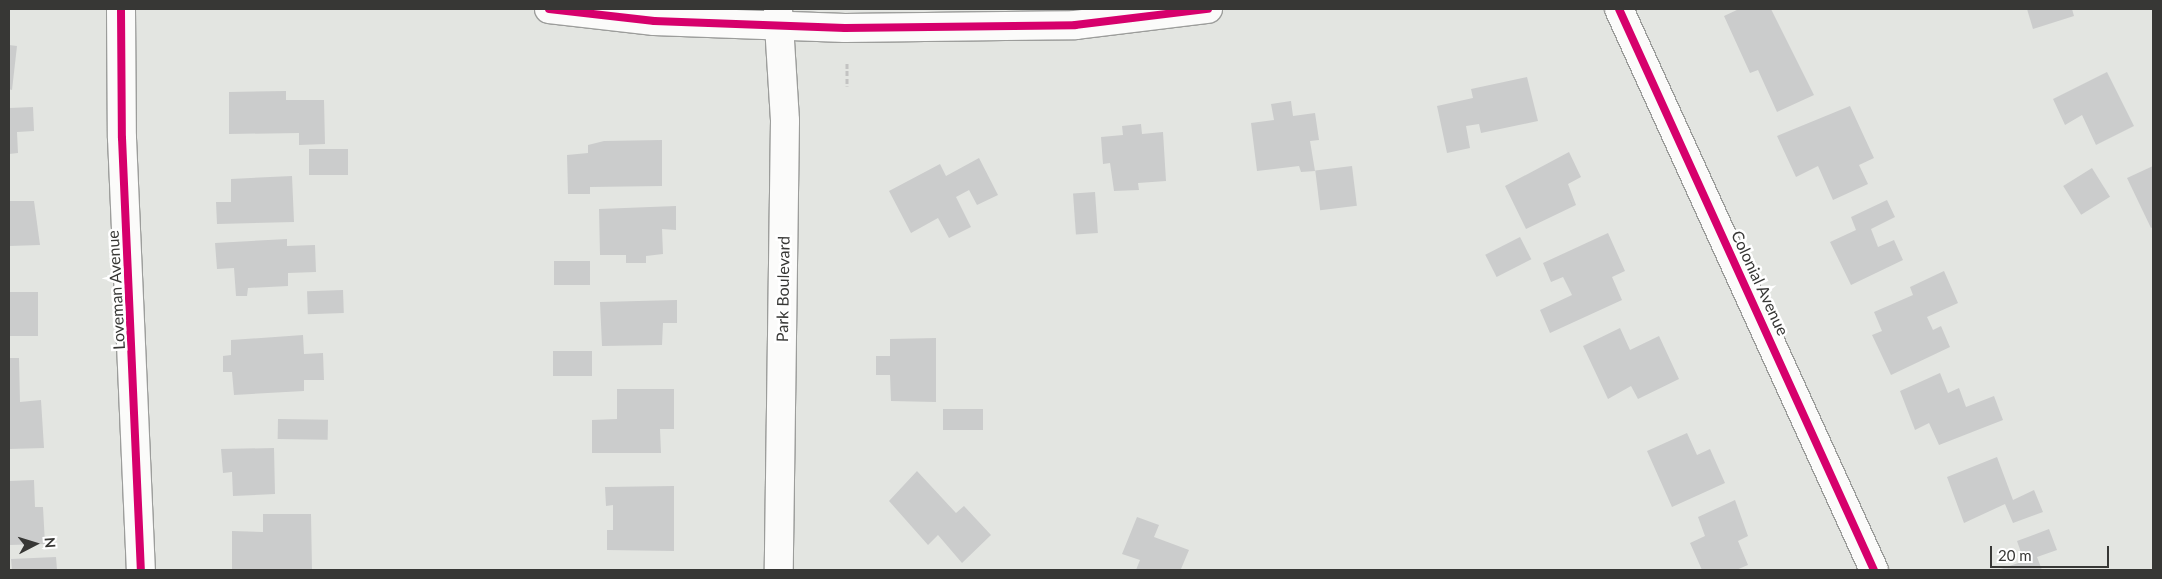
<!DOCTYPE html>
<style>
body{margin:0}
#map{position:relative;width:2162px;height:579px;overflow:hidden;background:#e3e5e1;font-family:Lato,sans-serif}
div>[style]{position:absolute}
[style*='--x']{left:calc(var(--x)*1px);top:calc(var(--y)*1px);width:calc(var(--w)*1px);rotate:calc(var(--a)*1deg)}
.building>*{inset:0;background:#cbcccc;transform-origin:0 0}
.path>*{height:3px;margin-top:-1.5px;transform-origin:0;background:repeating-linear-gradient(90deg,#c3c3c2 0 5px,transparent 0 7.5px)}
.roads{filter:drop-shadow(1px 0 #9c9d9b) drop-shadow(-1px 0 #9c9d9b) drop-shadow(0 1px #9c9d9b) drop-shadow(0 -1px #9c9d9b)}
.minor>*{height:28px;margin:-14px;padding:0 14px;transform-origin:14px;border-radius:14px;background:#fbfbfa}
.cycleway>*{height:8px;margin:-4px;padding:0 4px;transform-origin:4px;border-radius:4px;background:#d6006c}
span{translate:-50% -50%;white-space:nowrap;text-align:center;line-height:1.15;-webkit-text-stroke:5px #fff;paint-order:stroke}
.street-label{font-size:16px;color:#373735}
.frame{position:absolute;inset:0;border:10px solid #373735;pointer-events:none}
.north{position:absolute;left:10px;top:519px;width:50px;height:50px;-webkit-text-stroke:4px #fff;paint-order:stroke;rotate:85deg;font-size:14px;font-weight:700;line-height:20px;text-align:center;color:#373735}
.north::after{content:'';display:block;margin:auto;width:18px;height:22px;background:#373735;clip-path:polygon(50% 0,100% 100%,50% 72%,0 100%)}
.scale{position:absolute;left:1990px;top:546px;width:119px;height:22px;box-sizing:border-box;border:2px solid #373735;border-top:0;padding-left:6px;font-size:15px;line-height:18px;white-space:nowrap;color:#373735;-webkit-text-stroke:4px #fff;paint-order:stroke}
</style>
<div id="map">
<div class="building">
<div style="clip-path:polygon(1739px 9px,1771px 9px,1814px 95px,1777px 112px,1758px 70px,1750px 73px,1724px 16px)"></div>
<div style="clip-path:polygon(2027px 9px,2072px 9px,2074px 16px,2033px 29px)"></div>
<div style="clip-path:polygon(9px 45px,17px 46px,12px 90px,9px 89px)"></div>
<div style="clip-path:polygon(2107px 72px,2134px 126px,2096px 145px,2082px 115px,2065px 125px,2053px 99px)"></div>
<div style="clip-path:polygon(1527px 77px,1538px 121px,1481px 133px,1479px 124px,1466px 126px,1470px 148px,1447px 153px,1437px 106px,1473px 98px,1471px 89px)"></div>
<div style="clip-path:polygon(286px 91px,286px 100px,324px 100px,325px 144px,299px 145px,299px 133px,229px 134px,229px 92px)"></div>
<div style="clip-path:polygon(1291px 101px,1293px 116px,1315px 113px,1319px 140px,1310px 141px,1315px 171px,1301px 172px,1299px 166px,1257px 171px,1251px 123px,1274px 120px,1271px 104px)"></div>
<div style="clip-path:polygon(1850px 106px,1874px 158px,1859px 165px,1868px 184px,1833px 200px,1818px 166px,1796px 177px,1777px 136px)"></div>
<div style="clip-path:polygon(33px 107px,34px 131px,17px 132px,18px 153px,9px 154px,9px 108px)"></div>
<div style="clip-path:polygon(1141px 124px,1142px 134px,1163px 132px,1166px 181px,1138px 183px,1139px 190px,1114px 191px,1110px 163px,1103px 164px,1101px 137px,1123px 135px,1122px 126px)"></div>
<div style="clip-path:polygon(662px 140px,662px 186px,590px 187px,590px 194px,568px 194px,567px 155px,588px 153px,588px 145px,604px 141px)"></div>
<div style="left:348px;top:149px;width:26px;height:39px;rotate:90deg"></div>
<div style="clip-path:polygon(1569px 152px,1581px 177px,1568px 184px,1576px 205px,1526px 229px,1505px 186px)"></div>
<div style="clip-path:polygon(979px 158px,998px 195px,977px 205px,969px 190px,956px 197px,971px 227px,949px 238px,938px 218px,911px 233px,889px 191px,940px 164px,946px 176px)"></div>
<div style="left:1352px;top:166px;width:40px;height:37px;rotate:83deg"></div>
<div style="clip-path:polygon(2153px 166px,2153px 227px,2151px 228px,2127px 178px)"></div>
<div style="left:2092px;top:168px;width:34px;height:34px;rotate:58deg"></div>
<div style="clip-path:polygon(292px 176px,294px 222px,217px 224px,216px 202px,231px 202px,231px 179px)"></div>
<div style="left:1095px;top:192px;width:41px;height:22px;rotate:86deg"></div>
<div style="clip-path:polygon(1887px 200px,1895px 217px,1871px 229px,1878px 247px,1894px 240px,1903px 260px,1851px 285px,1830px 242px,1856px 230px,1851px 217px)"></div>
<div style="clip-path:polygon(9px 201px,34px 201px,40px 245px,9px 246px)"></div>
<div style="clip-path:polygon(676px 206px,676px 230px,662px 229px,663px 254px,646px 256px,646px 263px,626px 263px,626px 255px,600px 255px,599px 209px)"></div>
<div style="clip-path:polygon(1608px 233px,1625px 271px,1612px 277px,1622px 300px,1550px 333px,1540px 310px,1572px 295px,1563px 277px,1551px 282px,1543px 263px)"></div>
<div style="left:1520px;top:237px;width:25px;height:39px;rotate:63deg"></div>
<div style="clip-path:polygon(287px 239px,287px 246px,315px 245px,316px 272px,288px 273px,288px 286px,248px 288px,247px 296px,236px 296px,234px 268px,217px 269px,215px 243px)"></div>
<div style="left:590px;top:261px;width:24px;height:36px;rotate:90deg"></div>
<div style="clip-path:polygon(1944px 271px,1958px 303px,1927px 317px,1933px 330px,1941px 326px,1950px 347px,1891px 375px,1872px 335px,1882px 331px,1874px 312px,1913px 295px,1910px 287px)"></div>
<div style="left:343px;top:290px;width:23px;height:36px;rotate:88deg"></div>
<div style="left:38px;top:292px;width:44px;height:29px;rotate:90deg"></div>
<div style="clip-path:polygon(677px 300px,677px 323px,663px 323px,662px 345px,602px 346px,600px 302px)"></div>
<div style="clip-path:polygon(1620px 328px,1630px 350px,1659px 336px,1679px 379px,1638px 399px,1631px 386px,1608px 399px,1583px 346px)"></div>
<div style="clip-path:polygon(303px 335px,304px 354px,323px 353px,324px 380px,304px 380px,304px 391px,234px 395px,232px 372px,223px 372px,223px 356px,231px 355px,231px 340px)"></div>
<div style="clip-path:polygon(936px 338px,936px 402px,891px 401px,890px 375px,876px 375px,876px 356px,890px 356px,890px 339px)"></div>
<div style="left:553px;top:351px;width:39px;height:25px"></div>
<div style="clip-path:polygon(9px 358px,19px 358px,20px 402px,41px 400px,44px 448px,9px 449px)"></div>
<div style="clip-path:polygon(1940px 373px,1948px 393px,1959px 388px,1966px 407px,1994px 396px,2003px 420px,1939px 445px,1929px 423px,1915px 430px,1900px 391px)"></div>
<div style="clip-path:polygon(617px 389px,674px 389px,674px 429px,660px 429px,661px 453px,592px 453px,592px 420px,617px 419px)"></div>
<div style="left:943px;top:409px;width:40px;height:21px"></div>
<div style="left:278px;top:419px;width:50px;height:20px;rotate:1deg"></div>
<div style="clip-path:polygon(1687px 433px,1697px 455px,1710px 449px,1725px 483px,1672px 507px,1647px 451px)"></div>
<div style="clip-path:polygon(274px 448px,275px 494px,233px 496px,232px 472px,223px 473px,221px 449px)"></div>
<div style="clip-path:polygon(1997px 457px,2013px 500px,2034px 490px,2043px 512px,2013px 523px,2005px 504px,1964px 523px,1947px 477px)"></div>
<div style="clip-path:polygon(917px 471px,956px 513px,964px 506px,991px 535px,962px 563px,938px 535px,928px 545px,889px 501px)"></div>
<div style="clip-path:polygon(34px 480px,35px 507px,43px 507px,45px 544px,9px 545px,9px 481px)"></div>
<div style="clip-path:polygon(674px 486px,674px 551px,607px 550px,607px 530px,613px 530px,613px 505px,606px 506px,605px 487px)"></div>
<div style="clip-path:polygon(1735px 500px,1748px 536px,1738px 541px,1748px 565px,1736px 570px,1702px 570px,1690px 543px,1705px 536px,1698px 517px)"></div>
<div style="clip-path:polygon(263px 514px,311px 514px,312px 570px,232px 570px,232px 531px,263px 532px)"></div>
<div style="clip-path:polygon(1137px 517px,1159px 525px,1154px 537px,1189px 550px,1181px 569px,1184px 570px,1136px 570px,1140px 560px,1122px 554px)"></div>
<div style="clip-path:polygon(2049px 529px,2057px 550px,2037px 557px,2042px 570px,1998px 570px,2024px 561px,2017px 541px)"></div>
<div style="clip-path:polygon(56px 557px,57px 570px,12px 570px,11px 559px)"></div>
</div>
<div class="path">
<div style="--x:847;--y:63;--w:23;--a:90"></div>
</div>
<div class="roads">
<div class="minor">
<div style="--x:121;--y:9;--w:129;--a:89.6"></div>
<div style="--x:122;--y:138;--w:432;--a:87.5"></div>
<div style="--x:549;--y:9;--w:106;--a:6.5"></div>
<div style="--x:654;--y:21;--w:191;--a:2.1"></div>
<div style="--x:845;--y:28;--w:230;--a:-0.7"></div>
<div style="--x:1075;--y:25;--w:134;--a:-6.9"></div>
<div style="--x:778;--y:9;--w:112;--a:86.4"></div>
<div style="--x:785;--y:121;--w:449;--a:90.8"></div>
<div style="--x:1619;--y:9;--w:616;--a:65.56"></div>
</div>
</div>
<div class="cycleway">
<div style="--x:121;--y:9;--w:129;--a:89.6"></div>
<div style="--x:122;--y:138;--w:432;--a:87.5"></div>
<div style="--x:549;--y:9;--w:106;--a:6.5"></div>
<div style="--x:654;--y:21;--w:191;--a:2.1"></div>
<div style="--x:845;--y:28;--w:230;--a:-0.7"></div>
<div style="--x:1075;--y:25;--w:134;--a:-6.9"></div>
<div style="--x:1619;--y:9;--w:616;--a:65.56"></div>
</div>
<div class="street-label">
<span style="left:1760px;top:283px;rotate:65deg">Colonial Avenue</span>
<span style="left:783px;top:289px;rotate:-89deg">Park Boulevard</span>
<span style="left:116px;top:290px;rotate:-93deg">Loveman Avenue</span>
</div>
<div class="frame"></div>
<div class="north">N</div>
<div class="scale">20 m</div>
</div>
